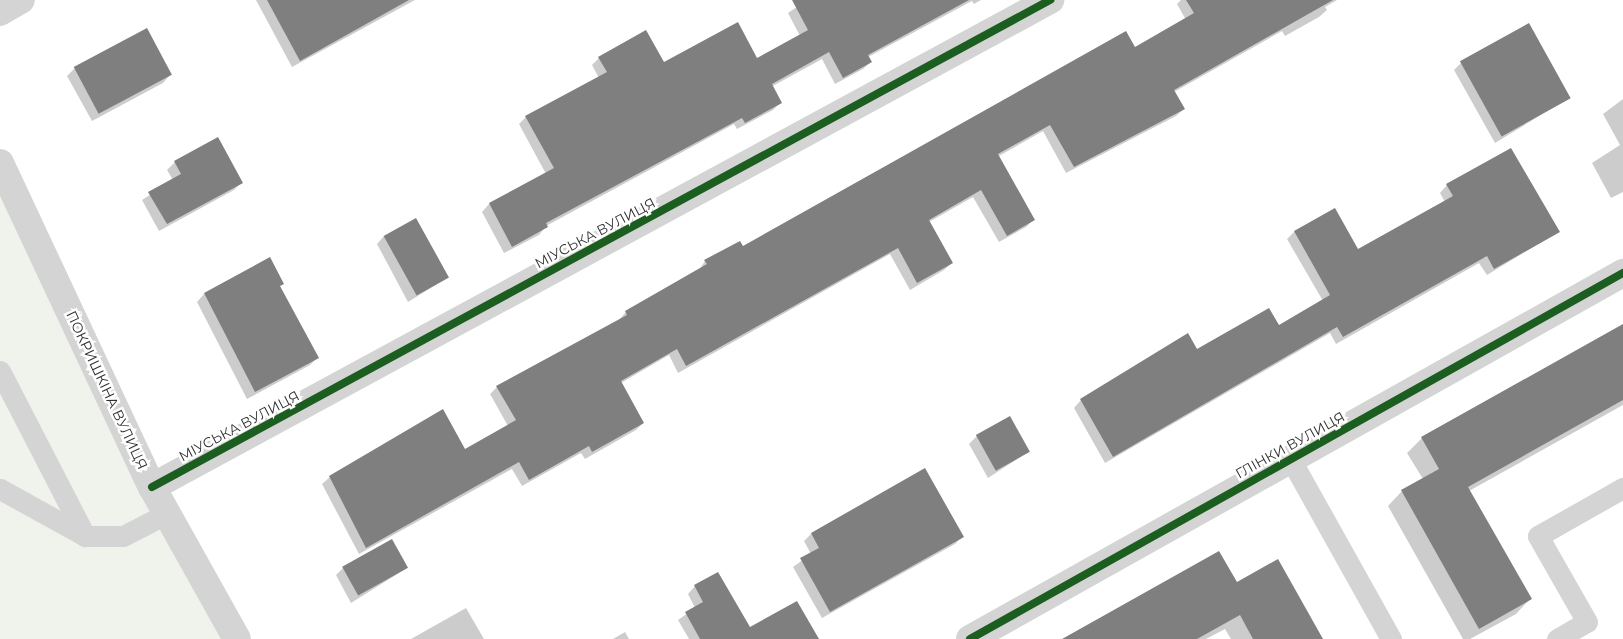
<!DOCTYPE html>
<meta charset="utf-8">
<style>
body{margin:0}
#map{position:relative;width:1623px;height:639px;overflow:hidden;background:#fff;font-family:Montserrat,sans-serif}
div>[style]{position:absolute}
[style*='--x']{left:calc(var(--x)*1px);top:calc(var(--y)*1px);width:calc(var(--w)*1px);rotate:calc(var(--a)*1deg)}
.green>*{inset:0;background:#f0f3ec}
.shadow>*{inset:0;background:#0003}
.building>*{inset:0;background:#7f7f7f;transform-origin:0 0}
.service>*{height:21px;margin:-10.5px;padding:0 10.5px;transform-origin:10.5px;border-radius:10.5px;background:#d4d4d4}
.minor>*{height:28px;margin:-14px;padding:0 14px;transform-origin:14px;border-radius:14px;background:#d4d4d4}
.tertiary>*{height:28px;margin:-14px;padding:0 14px;transform-origin:14px;border-radius:14px;background:#d4d4d4}
.cycleway>*{height:8px;margin:-4px;padding:0 4px;transform-origin:4px;border-radius:4px;background:#1b5e20}
span{translate:-50% -50%;white-space:nowrap;text-align:center;line-height:1.15;-webkit-text-stroke:5px #fff;paint-order:stroke}
.street-label{font-size:14px;color:#303030}
</style>
<div id="map">
<div class="green">
<div style="clip-path:polygon(0 163px,231px 639px,0 639px)"></div>
</div>
<div class="shadow">
<div style="clip-path:polygon(256px 0,415px 0,292px 67px)"></div>
<div style="clip-path:polygon(807px 0,981px 0,974px 4px,972px 1px,868px 57px,871px 62px,863px 69px,835px 84px,822px 59px,771px 87px,780px 103px,773px 110px,737px 129px,734px 124px,546px 226px,539px 235px,504px 253px,482px 212px,489px 204px,546px 174px,519px 124px,526px 117px,599px 78px,592px 65px,599px 58px,663px 64px,757px 59px,800px 36px,788px 13px)"></div>
<div style="clip-path:polygon(1181px 0,1337px 0,1325px 7px,1327px 10px,1319px 17px,1285px 36px,1282px 31px,1174px 92px,1184px 109px,1176px 116px,1066px 173px,1043px 131px,997px 157px,1033px 220px,1026px 227px,999px 242px,973px 197px,929px 222px,952px 263px,944px 270px,910px 290px,890px 254px,678px 373px,669px 355px,621px 383px,643px 423px,636px 430px,585px 459px,581px 453px,522px 486px,512px 469px,359px 554px,322px 484px,330px 477px,465px 450px,508px 426px,490px 394px,497px 387px,619px 320px,626px 312px,699px 270px,705px 261px,742px 248px,1135px 49px,1186px 20px,1177px 4px)"></div>
<div style="clip-path:polygon(1461px 63px,1569px 98px,1495px 143px,1454px 70px)"></div>
<div style="clip-path:polygon(74px 69px,170px 75px,163px 83px,92px 121px,67px 76px)"></div>
<div style="clip-path:polygon(1623px 99px,1623px 192px,1611px 198px,1592px 163px,1620px 145px,1603px 114px)"></div>
<div style="clip-path:polygon(175px 162px,242px 182px,234px 190px,159px 231px,142px 200px,173px 180px,167px 170px)"></div>
<div style="clip-path:polygon(1447px 185px,1558px 232px,1487px 275px,1479px 263px,1336px 344px,1330px 333px,1105px 463px,1074px 408px,1081px 400px,1196px 350px,1279px 327px,1323px 301px,1287px 239px,1294px 232px,1334px 209px,1358px 251px,1445px 202px,1440px 193px)"></div>
<div style="clip-path:polygon(384px 236px,447px 278px,408px 302px,377px 244px)"></div>
<div style="clip-path:polygon(269px 259px,279px 287px,317px 358px,310px 365px,247px 399px,197px 302px,204px 294px)"></div>
<div style="clip-path:polygon(1623px 325px,1623px 405px,1469px 491px,1530px 599px,1516px 614px,1470px 639px,1463px 639px,1388px 506px,1402px 491px,1423px 479px,1407px 453px,1422px 438px)"></div>
<div style="clip-path:polygon(977px 436px,1028px 452px,988px 478px,969px 444px)"></div>
<div style="clip-path:polygon(811px 534px,962px 537px,955px 544px,822px 618px,793px 567px,811px 554px,804px 541px)"></div>
<div style="clip-path:polygon(343px 568px,407px 568px,351px 603px,336px 575px)"></div>
<div style="clip-path:polygon(1237px 584px,1322px 639px,1231px 639px,1225px 629px,1206px 639px,1072px 639px)"></div>
<div style="clip-path:polygon(695px 586px,755px 639px,689px 639px,678px 620px,695px 608px,688px 594px)"></div>
<div style="clip-path:polygon(466px 608px,484px 639px,411px 639px)"></div>
<div style="clip-path:polygon(625px 632px,629px 639px,613px 639px)"></div>
</div>
<div class="building">
<div style="clip-path:polygon(267px 0,409px 0,300px 61px)"></div>
<div style="clip-path:polygon(792px 0,969px 0,868px 55px,872px 62px,843px 78px,829px 52px,772px 84px,782px 103px,745px 123px,742px 118px,656px 164px,546px 223px,548px 227px,512px 247px,489px 203px,554px 168px,525px 116px,607px 72px,598px 57px,646px 30px,664px 62px,738px 22px,757px 58px,808px 30px)"></div>
<div style="clip-path:polygon(1186px 0,1333px 0,1174px 90px,1185px 109px,1074px 167px,1050px 125px,998px 154px,1035px 220px,1007px 236px,981px 190px,929px 220px,953px 263px,917px 283px,898px 248px,686px 366px,677px 349px,621px 381px,644px 423px,592px 452px,589px 446px,529px 480px,519px 462px,366px 548px,329px 476px,443px 409px,465px 449px,516px 420px,496px 386px,627px 315px,625px 311px,707px 264px,704px 260px,740px 241px,743px 246px,1126px 31px,1135px 47px,1194px 13px)"></div>
<div style="left:1529px;top:23px;width:86px;height:79px;rotate:61deg"></div>
<div style="left:147px;top:28px;width:53px;height:83px;rotate:62deg"></div>
<div style="clip-path:polygon(218px 137px,243px 183px,167px 224px,148px 192px,181px 174px,174px 161px)"></div>
<div style="clip-path:polygon(1511px 148px,1560px 232px,1494px 269px,1487px 256px,1343px 337px,1337px 327px,1113px 457px,1080px 399px,1188px 333px,1197px 349px,1269px 308px,1279px 325px,1330px 295px,1294px 231px,1335px 208px,1358px 249px,1453px 196px,1446px 184px)"></div>
<div style="left:416px;top:218px;width:68px;height:37px;rotate:61deg"></div>
<div style="clip-path:polygon(270px 257px,284px 284px,280px 286px,319px 358px,255px 392px,204px 293px)"></div>
<div style="clip-path:polygon(1623px 324px,1623px 400px,1468px 487px,1532px 599px,1479px 629px,1401px 490px,1439px 469px,1421px 437px)"></div>
<div style="left:1010px;top:416px;width:41px;height:39px;rotate:61deg"></div>
<div style="clip-path:polygon(925px 468px,964px 537px,830px 612px,800px 558px,819px 548px,811px 533px)"></div>
<div style="left:392px;top:539px;width:33px;height:57px;rotate:61deg"></div>
<div style="clip-path:polygon(1219px 551px,1237px 582px,1278px 559px,1323px 639px,1253px 639px,1240px 615px,1197px 639px,1062px 639px)"></div>
<div style="clip-path:polygon(718px 572px,750px 627px,797px 601px,819px 639px,700px 639px,685px 612px,703px 602px,694px 585px)"></div>
</div>
<div class="service">
<div style="--x:0;--y:371;--w:186;--a:62.7"></div>
<div style="--x:1291;--y:460;--w:205;--a:60.8"></div>
<div style="--x:0;--y:489;--w:97;--a:28.9"></div>
<div style="--x:85;--y:536;--w:38;--a:0"></div>
<div style="--x:123;--y:536;--w:48;--a:-27.1"></div>
<div style="--x:1557;--y:639;--w:34;--a:-30"></div>
<div style="--x:1587;--y:622;--w:99;--a:-119.7"></div>
<div style="--x:1538;--y:536;--w:98;--a:-29.5"></div>
</div>
<div class="minor">
<div style="--x:0;--y:12;--w:24;--a:-30"></div>
<div style="--x:152;--y:487;--w:1022;--a:-28.47"></div>
<div style="--x:970;--y:639;--w:749;--a:-29.27"></div>
</div>
<div class="tertiary">
<div style="--x:0;--y:163;--w:358;--a:64.9"></div>
<div style="--x:152;--y:487;--w:174;--a:60.8"></div>
</div>
<div class="cycleway">
<div style="--x:152;--y:487;--w:1022;--a:-28.47"></div>
<div style="--x:970;--y:639;--w:749;--a:-29.27"></div>
</div>
<div class="street-label">
<span style="left:595px;top:233px;rotate:-28deg">МІУСЬКА ВУЛИЦЯ</span>
<span style="left:107px;top:390px;rotate:65deg">ПОКРИШКІНА ВУЛИЦЯ</span>
<span style="left:239px;top:426px;rotate:-28deg">МІУСЬКА ВУЛИЦЯ</span>
<span style="left:1290px;top:445px;rotate:-29deg">ГЛІНКИ ВУЛИЦЯ</span>
</div>
</div>
